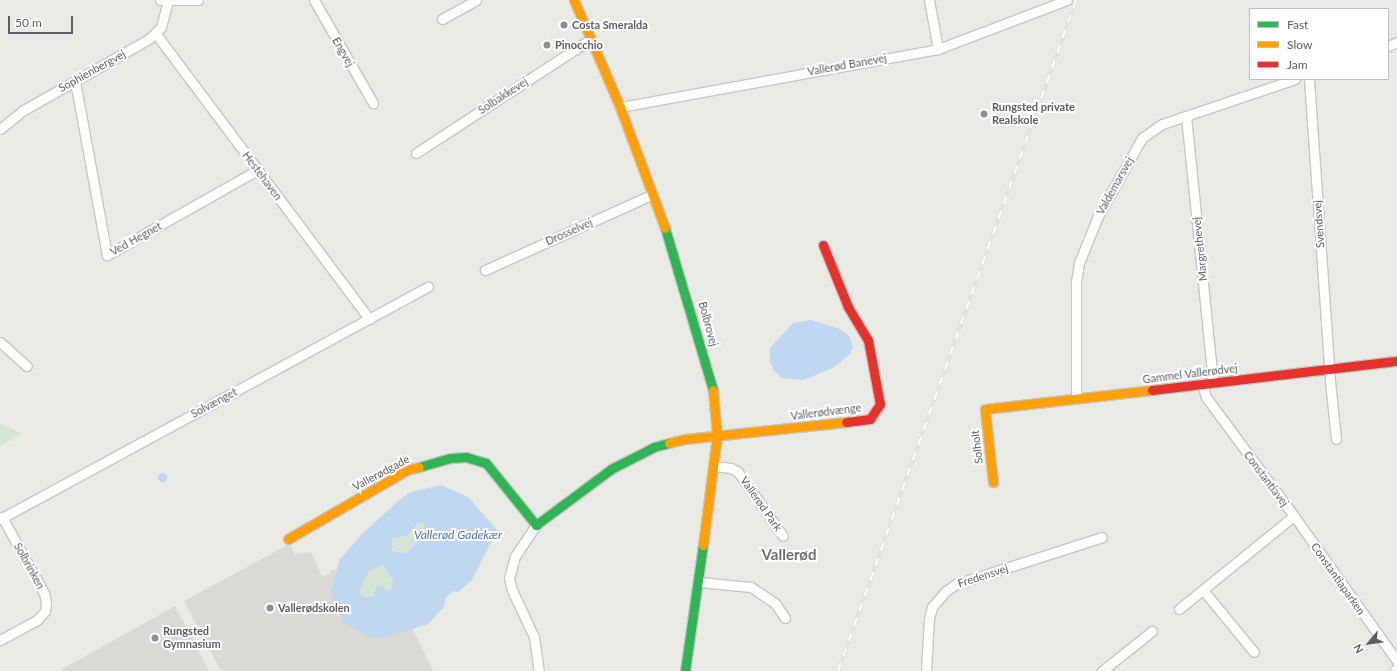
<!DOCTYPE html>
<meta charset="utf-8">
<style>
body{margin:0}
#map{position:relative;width:1397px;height:671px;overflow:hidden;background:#eaeae5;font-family:Lato,sans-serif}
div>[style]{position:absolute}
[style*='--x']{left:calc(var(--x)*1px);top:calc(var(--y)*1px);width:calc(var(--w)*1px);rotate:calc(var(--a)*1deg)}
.education>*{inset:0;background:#dad9d4}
.green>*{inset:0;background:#d5e5d3}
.water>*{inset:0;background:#bfd7f0}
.round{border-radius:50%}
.roads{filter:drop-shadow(1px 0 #c6c6c6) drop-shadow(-1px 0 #c6c6c6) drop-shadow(0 1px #c6c6c6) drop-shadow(0 -1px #c6c6c6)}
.street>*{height:9px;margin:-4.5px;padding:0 4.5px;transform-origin:4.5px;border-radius:4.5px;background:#fcfcfb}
.fast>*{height:9px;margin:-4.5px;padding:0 4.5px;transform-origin:4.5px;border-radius:4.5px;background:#30b455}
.slow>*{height:9px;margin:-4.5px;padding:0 4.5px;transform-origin:4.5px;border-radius:4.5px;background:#ff9f0a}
.jam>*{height:9px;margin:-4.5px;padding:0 4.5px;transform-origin:4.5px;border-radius:4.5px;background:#e5322d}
.rail>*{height:4px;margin-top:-2px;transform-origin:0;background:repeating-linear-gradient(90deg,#fff 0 8px,#e2e2e2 0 16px);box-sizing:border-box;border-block:1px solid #e2e2e2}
.dots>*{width:11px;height:11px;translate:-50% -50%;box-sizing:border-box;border:2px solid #fff;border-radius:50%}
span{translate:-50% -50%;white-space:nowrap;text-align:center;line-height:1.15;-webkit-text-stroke:4px #fff;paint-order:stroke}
.poi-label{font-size:11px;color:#5b5e62;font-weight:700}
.left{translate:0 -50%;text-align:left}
.street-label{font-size:11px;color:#5b5e62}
.water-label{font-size:12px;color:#4f75ac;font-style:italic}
.district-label{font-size:15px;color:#6d7074;font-weight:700}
.legend{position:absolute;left:1249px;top:8px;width:140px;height:72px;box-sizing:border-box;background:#fff;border:1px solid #bdbfc0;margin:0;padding:5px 7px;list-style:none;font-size:12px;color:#5b5e62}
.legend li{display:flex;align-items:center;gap:8px;height:20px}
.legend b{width:20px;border:1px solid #bdbfc0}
.north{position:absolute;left:1349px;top:623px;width:40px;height:40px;-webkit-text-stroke:3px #fff;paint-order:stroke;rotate:241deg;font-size:11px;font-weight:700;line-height:16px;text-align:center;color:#5b5e62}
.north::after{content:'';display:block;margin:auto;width:14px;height:18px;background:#5b5e62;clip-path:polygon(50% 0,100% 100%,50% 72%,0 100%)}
.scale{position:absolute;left:8px;top:16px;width:65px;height:18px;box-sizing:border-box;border:2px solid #5b5e62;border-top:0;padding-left:5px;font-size:12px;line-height:14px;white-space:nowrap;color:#5b5e62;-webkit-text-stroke:3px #fff;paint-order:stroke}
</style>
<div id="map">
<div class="education">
<div style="clip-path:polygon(289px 544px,295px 554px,311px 552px,322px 576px,329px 575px,331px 570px,336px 570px,406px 615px,433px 671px,221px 671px,184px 601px)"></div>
<div style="clip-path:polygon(175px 606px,209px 671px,59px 671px)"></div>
</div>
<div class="green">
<div style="clip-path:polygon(0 423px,22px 434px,0 446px)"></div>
<div style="clip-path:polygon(423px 522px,425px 533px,407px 553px,392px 551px,392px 538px,407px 536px,416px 525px)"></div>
<div style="clip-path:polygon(383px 565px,393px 581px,393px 586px,388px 591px,380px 586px,374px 597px,364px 597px,359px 593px,368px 571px)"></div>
</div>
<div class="water">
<div style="clip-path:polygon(811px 320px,840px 329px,850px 337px,853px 348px,849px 355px,833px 368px,803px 380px,782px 378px,774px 371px,770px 361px,770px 348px,793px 323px)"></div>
<div class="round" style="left:157.5px;top:472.5px;width:9px;height:9px"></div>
<div style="clip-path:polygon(evenodd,441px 485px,468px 497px,497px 530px,472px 580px,458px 592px,454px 591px,446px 597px,444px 607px,428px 624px,384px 638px,371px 638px,344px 623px,330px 592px,340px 559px,361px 535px,398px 501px,411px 492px,441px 485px,423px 522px,425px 533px,407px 553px,392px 551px,392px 538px,407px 536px,416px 525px,423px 522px,441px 485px,383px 565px,393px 581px,393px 586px,388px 591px,380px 586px,376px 587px,374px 597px,364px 597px,359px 593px,368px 572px,383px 565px)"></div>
</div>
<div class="roads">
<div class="street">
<div style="--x:160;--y:0;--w:38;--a:0"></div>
<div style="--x:314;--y:0;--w:119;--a:60.2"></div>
<div style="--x:929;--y:0;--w:50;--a:79.6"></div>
<div style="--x:442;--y:19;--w:39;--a:-29"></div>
<div style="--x:156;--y:34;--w:356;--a:53.2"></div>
<div style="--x:1388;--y:46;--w:10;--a:-24"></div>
<div style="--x:1309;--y:79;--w:303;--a:86"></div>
<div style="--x:1330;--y:381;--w:58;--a:84.1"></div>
<div style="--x:75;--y:81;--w:177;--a:79.6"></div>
<div style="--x:107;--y:255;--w:172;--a:-29.5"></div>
<div style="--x:620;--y:107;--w:323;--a:-10.3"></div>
<div style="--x:938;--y:49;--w:138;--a:-20.8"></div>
<div style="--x:1186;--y:116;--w:268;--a:84.2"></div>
<div style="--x:0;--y:129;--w:28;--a:-39"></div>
<div style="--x:22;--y:111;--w:146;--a:-29.6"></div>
<div style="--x:149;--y:39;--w:17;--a:-45"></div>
<div style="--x:161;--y:27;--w:27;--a:-75"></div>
<div style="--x:416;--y:153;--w:209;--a:-33.1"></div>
<div style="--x:485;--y:270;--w:184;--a:-24.3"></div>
<div style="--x:0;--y:342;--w:36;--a:42"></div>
<div style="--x:1076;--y:399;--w:117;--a:-90"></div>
<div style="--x:1076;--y:282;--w:19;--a:-81"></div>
<div style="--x:1079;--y:263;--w:51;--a:-68"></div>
<div style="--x:1098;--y:216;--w:90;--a:-60.6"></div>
<div style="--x:1142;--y:138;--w:24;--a:-35"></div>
<div style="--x:1162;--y:124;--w:140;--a:-18.7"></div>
<div style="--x:714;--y:466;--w:17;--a:7"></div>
<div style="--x:731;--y:468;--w:8;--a:30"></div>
<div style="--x:738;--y:472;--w:78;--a:54.9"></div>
<div style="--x:1294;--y:516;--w:178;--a:54.6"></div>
<div style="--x:0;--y:519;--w:487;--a:-28.5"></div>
<div style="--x:536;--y:525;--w:37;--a:124"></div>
<div style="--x:515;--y:556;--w:23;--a:105"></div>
<div style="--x:509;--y:578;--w:12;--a:76"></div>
<div style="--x:512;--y:590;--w:52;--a:64.9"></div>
<div style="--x:534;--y:637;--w:34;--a:82"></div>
<div style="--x:699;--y:582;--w:52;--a:5.5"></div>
<div style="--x:751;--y:587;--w:29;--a:34"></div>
<div style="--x:775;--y:603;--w:18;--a:56"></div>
<div style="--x:1203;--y:590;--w:80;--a:50.6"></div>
<div style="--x:1179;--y:609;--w:148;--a:-39"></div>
<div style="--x:1294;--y:516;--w:148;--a:-126.5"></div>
<div style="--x:1206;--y:397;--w:14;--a:-107"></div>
<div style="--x:0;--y:640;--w:42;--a:-28.4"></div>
<div style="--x:37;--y:620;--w:12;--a:-48"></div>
<div style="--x:45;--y:611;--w:8;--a:-83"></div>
<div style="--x:46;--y:603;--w:10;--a:-101"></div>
<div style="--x:44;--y:593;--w:87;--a:-118.9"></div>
<div style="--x:926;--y:671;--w:52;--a:-86.7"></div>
<div style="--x:929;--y:619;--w:12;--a:-76"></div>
<div style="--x:932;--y:607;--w:21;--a:-49"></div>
<div style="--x:946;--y:591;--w:12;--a:-35"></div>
<div style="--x:956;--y:584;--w:153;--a:-17.8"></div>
<div style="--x:1102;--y:671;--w:64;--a:-38.7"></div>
<div style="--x:1394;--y:671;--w:4;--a:-45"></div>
</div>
<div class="fast">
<div style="--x:665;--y:228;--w:169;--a:73.5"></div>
<div style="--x:419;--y:467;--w:33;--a:-16"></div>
<div style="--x:451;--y:458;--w:15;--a:-4"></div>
<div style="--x:466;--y:457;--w:21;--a:17"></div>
<div style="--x:486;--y:463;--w:80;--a:51.1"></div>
<div style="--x:536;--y:525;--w:94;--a:-36.7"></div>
<div style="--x:611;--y:469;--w:48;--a:-27.1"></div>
<div style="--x:654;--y:447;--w:16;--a:-15"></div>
<div style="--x:685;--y:671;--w:127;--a:-81.9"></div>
</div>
<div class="slow">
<div style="--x:574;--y:0;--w:116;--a:66.7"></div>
<div style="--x:620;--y:107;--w:129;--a:69.6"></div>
<div style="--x:669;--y:443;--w:16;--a:-14"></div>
<div style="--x:685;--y:439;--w:162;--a:-6"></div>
<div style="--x:993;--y:482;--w:73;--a:-96.3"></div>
<div style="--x:985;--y:409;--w:168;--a:-6.5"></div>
<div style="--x:288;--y:539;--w:138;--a:-30.1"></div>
<div style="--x:407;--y:470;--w:12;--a:-14"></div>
<div style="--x:703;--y:545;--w:110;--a:-82.7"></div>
<div style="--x:717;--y:436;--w:46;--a:-95"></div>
</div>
<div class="jam">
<div style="--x:823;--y:245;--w:67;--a:68"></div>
<div style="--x:848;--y:307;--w:39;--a:59"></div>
<div style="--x:868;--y:340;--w:65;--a:79.4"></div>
<div style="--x:880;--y:404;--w:18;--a:124"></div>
<div style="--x:870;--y:419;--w:24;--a:173"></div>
<div style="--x:1152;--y:390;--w:247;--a:-6.8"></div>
</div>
</div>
<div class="rail">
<div style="--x:838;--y:671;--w:712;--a:-70.47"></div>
</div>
<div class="dots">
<div style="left:564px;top:25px;background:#8d8f90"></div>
<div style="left:547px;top:45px;background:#8d8f90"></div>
<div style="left:984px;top:114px;background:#8d8f90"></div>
<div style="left:270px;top:608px;background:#8d8f90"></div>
<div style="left:155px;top:638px;background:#8d8f90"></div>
</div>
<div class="poi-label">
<span class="left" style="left:572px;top:25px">Costa Smeralda</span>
<span class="left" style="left:555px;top:45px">Pinocchio</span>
<span class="left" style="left:992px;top:114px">Rungsted private<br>Realskole</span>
<span class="left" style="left:278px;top:608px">Vallerødskolen</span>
<span class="left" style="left:163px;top:638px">Rungsted<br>Gymnasium</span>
</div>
<div class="street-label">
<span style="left:343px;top:52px;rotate:60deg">Engvej</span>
<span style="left:847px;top:65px;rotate:-10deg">Vallerød Banevej</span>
<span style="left:92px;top:71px;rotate:-29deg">Sophienbergvej</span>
<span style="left:503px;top:96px;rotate:-33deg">Solbakkevej</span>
<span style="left:262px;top:176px;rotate:53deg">Hestehaven</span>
<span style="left:1115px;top:186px;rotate:-61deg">Valdemarsvej</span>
<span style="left:1319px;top:224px;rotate:-94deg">Svendsvej</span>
<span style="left:569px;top:232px;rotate:-24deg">Drosselvej</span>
<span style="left:136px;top:239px;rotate:-29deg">Ved Hegnet</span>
<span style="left:1200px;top:249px;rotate:-96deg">Margrethevej</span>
<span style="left:708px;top:324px;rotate:75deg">Bolbrovej</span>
<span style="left:1190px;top:374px;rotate:-7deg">Gammel Vallerødvej</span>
<span style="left:214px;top:403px;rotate:-28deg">Solvænget</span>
<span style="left:826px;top:412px;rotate:-7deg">Vallerødvænge</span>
<span style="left:977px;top:447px;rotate:-97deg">Solholt</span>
<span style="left:381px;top:473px;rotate:-28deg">Vallerødgade</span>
<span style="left:1266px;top:479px;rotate:53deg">Constantiavej</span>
<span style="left:761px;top:504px;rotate:55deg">Vallerød Park</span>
<span style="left:29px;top:566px;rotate:61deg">Solbrinken</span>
<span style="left:983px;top:576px;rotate:-18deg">Fredensvej</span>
<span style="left:1338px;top:579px;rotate:55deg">Constantiaparken</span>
</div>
<div class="water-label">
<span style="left:458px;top:535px">Vallerød Gadekær</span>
</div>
<div class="district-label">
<span style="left:789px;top:555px">Vallerød</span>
</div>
<ul class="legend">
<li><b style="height:5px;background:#30b455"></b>Fast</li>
<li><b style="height:5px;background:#ff9f0a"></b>Slow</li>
<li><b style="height:5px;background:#e5322d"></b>Jam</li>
</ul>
<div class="north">N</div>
<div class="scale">50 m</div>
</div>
